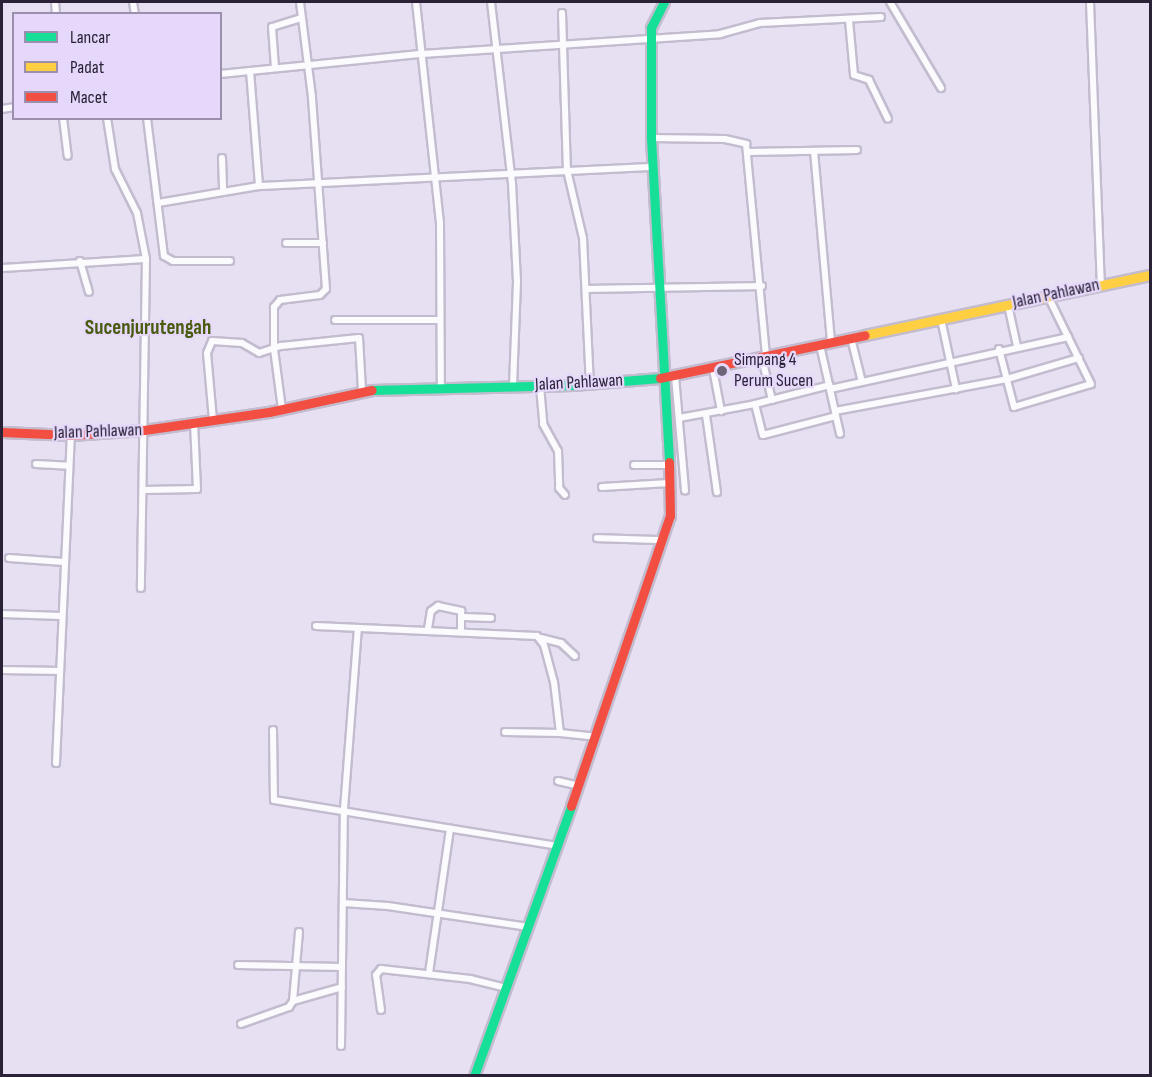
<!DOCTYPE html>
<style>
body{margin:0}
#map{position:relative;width:1152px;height:1077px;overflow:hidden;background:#e7e0f3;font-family:"Sofia Sans Condensed",sans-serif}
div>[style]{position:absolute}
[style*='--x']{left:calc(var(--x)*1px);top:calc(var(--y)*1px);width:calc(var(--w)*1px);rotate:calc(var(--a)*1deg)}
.roads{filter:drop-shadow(2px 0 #c3bccf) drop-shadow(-2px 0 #c3bccf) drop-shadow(0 2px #c3bccf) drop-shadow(0 -2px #c3bccf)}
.street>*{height:6px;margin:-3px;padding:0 3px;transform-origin:3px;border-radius:3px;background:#fbfafd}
.fast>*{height:9px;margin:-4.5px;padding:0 4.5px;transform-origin:4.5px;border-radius:4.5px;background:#16e098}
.slow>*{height:9px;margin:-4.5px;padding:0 4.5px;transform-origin:4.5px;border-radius:4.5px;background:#ffcf43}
.jam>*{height:9px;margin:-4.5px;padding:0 4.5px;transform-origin:4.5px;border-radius:4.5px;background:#f24e42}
.dots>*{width:16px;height:16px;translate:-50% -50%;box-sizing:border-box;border:3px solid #e6d8fb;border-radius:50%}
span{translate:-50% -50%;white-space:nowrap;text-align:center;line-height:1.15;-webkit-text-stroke:4.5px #e6d8fb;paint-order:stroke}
.street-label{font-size:18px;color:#2b2237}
.poi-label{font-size:18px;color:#2b2237}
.left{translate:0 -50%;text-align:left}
.quarter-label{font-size:21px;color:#485b0e;font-weight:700}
.frame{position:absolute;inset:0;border:3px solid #2b2237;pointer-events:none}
.legend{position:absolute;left:12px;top:12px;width:210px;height:108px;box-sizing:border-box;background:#e6d8fb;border:2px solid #9b8fad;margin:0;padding:8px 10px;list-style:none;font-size:18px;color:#2b2237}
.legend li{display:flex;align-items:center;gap:12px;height:30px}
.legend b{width:30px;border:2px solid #9b8fad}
</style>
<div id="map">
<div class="roads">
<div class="street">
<div style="--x:55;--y:2;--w:12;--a:85"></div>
<div style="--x:133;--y:2;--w:12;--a:81"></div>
<div style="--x:416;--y:2;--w:221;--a:83.8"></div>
<div style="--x:440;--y:222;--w:165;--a:89.7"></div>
<div style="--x:491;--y:2;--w:182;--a:83.4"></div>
<div style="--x:512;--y:183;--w:99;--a:87.1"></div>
<div style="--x:517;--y:282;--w:104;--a:92.2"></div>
<div style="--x:890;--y:2;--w:100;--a:59.3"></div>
<div style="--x:1090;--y:2;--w:282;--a:87.8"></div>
<div style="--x:562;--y:13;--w:157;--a:88.2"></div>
<div style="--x:567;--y:170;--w:70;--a:76.8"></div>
<div style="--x:583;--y:238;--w:146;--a:87.3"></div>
<div style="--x:849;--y:20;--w:55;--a:84.8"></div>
<div style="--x:854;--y:75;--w:16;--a:18"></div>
<div style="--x:869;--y:80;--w:43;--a:64"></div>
<div style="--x:275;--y:68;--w:41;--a:-94.2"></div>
<div style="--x:272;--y:27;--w:31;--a:-17"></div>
<div style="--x:250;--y:71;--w:115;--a:85.5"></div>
<div style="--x:220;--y:74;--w:203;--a:-5.7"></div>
<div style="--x:422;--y:54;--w:299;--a:-3.8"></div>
<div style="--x:720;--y:34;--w:41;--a:-15.4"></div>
<div style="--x:760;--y:23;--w:121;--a:-2.8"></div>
<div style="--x:2;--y:109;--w:12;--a:-9"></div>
<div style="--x:63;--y:118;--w:38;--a:83"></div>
<div style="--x:107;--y:118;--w:52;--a:81.1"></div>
<div style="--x:115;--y:169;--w:49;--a:63.4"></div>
<div style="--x:137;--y:213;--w:47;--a:78.9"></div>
<div style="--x:146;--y:259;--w:329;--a:90.9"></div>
<div style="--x:147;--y:118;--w:139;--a:83"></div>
<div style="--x:164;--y:256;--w:10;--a:29"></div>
<div style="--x:173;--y:261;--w:57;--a:0"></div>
<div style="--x:651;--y:138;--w:74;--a:0.8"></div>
<div style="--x:725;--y:139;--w:22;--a:13"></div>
<div style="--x:746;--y:144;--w:213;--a:84.6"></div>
<div style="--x:814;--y:151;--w:192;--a:84.9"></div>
<div style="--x:748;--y:152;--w:109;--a:-1.1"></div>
<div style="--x:222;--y:158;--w:34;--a:88"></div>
<div style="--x:158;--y:203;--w:102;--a:-9.6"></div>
<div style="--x:259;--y:186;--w:393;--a:-2.8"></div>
<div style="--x:286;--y:243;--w:37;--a:0"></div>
<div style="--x:80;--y:261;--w:32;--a:74"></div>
<div style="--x:2;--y:268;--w:144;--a:-3.6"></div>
<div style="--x:588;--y:289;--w:174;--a:-1"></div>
<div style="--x:1008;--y:305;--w:42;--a:77.6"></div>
<div style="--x:941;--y:319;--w:72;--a:77.9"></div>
<div style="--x:335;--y:320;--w:105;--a:0"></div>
<div style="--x:851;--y:338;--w:45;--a:76"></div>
<div style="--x:820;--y:345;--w:91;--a:77.3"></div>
<div style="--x:999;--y:349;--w:60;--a:75.5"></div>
<div style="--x:1014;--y:407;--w:80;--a:-16.6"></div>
<div style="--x:1091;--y:384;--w:52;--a:-116.1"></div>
<div style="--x:762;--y:358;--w:43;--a:76.6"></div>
<div style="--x:713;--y:369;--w:43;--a:79.2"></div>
<div style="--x:675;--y:376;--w:115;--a:85"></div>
<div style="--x:540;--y:386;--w:38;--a:85"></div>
<div style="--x:543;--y:424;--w:31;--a:61"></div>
<div style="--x:558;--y:451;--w:37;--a:88"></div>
<div style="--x:559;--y:488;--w:9;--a:49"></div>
<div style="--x:830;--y:389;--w:244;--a:-12.3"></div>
<div style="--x:1068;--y:337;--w:46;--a:-116"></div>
<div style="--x:755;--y:404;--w:32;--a:76"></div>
<div style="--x:763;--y:435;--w:75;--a:-14.6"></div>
<div style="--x:282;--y:409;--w:61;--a:-97.6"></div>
<div style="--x:274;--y:349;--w:42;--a:-90"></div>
<div style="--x:274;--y:307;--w:9;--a:-49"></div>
<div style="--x:280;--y:300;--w:40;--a:-7.1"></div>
<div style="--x:320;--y:295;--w:8;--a:-45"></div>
<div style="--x:326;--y:289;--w:193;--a:-94.2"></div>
<div style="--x:312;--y:97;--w:96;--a:-97.2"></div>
<div style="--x:835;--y:411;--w:175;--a:-10.5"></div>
<div style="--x:1007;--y:379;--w:75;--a:-16.3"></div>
<div style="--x:706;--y:415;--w:78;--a:81.9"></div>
<div style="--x:679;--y:418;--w:77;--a:-10.4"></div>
<div style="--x:755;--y:404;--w:77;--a:-14.2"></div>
<div style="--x:213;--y:420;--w:67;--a:-95.1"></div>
<div style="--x:207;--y:353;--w:13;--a:-67"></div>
<div style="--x:212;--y:341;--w:30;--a:4"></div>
<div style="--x:242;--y:343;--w:20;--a:30"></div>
<div style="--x:259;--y:353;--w:23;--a:-18"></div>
<div style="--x:281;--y:346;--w:78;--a:-5.9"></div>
<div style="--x:359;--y:338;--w:52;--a:86.7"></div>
<div style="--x:36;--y:464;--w:33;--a:3"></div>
<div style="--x:634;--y:465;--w:35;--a:0"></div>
<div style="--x:602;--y:487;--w:67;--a:-3.4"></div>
<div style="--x:144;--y:490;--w:53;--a:-1.1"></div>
<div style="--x:197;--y:489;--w:66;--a:-92.6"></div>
<div style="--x:597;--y:538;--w:65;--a:1.8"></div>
<div style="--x:9;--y:558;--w:55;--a:4.2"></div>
<div style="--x:2;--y:614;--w:59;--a:1.9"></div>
<div style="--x:463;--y:617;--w:28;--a:2"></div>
<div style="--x:316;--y:626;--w:221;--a:2.6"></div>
<div style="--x:537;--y:636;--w:11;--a:52"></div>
<div style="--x:544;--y:645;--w:38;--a:75"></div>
<div style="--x:554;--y:682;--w:51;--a:83.3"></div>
<div style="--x:560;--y:733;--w:55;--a:-179"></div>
<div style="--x:428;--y:629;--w:18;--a:-81"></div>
<div style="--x:431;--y:611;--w:9;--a:-36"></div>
<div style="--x:438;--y:606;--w:24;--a:12"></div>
<div style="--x:461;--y:611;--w:20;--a:90"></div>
<div style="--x:541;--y:638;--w:21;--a:14"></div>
<div style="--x:561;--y:643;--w:19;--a:43"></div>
<div style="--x:2;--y:670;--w:58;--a:1"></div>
<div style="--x:273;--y:730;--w:70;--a:89.2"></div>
<div style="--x:274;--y:800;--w:287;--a:9.2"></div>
<div style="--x:560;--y:733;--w:36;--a:6"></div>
<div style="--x:56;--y:763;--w:328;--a:-87.4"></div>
<div style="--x:558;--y:781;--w:22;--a:13"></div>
<div style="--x:343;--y:903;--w:45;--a:3.8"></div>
<div style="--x:388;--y:906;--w:142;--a:8.5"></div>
<div style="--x:299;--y:932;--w:69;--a:95"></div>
<div style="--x:293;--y:1001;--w:51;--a:-15.9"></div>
<div style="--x:238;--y:965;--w:104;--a:1.1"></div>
<div style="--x:429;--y:973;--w:146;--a:-81.7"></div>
<div style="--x:381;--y:1010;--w:35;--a:-98"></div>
<div style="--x:376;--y:975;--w:8;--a:-50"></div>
<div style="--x:381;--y:969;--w:90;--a:6.4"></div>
<div style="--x:470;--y:979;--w:38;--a:14"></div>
<div style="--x:241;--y:1024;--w:51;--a:-19.5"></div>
<div style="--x:289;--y:1007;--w:7;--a:-56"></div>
<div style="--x:341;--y:1046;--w:237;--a:-89.3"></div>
<div style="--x:344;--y:809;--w:181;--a:-85.6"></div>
</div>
<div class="fast">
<div style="--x:664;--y:2;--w:29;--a:117"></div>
<div style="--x:651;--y:28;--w:110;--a:90"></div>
<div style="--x:651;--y:138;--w:324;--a:86.8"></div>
<div style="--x:372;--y:390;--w:201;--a:-1.4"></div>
<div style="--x:573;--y:385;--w:87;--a:-4.6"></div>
<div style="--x:474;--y:1076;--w:287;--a:-70.2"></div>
</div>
<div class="slow">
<div style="--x:865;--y:335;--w:291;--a:-11.9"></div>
</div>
<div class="jam">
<div style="--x:660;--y:378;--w:209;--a:-11.8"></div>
<div style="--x:2;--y:432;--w:69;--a:2.5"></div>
<div style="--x:71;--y:435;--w:73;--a:-3.9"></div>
<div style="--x:144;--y:430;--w:126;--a:-8.2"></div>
<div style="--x:269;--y:412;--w:105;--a:-12.1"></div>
<div style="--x:571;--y:806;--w:306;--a:-71.2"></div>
<div style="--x:670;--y:516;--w:54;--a:-91.1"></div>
</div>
</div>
<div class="dots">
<div style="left:722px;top:371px;background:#6d6479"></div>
</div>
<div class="street-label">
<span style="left:1056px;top:294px;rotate:-12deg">Jalan Pahlawan</span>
<span style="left:579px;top:383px;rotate:-3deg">Jalan Pahlawan</span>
<span style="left:98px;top:432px;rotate:-2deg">Jalan Pahlawan</span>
</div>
<div class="poi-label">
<span class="left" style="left:734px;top:371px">Simpang 4<br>Perum Sucen</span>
</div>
<div class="quarter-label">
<span style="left:148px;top:328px">Sucenjurutengah</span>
</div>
<div class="frame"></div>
<ul class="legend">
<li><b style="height:8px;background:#16e098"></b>Lancar</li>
<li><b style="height:8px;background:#ffcf43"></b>Padat</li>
<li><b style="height:8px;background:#f24e42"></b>Macet</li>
</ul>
</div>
